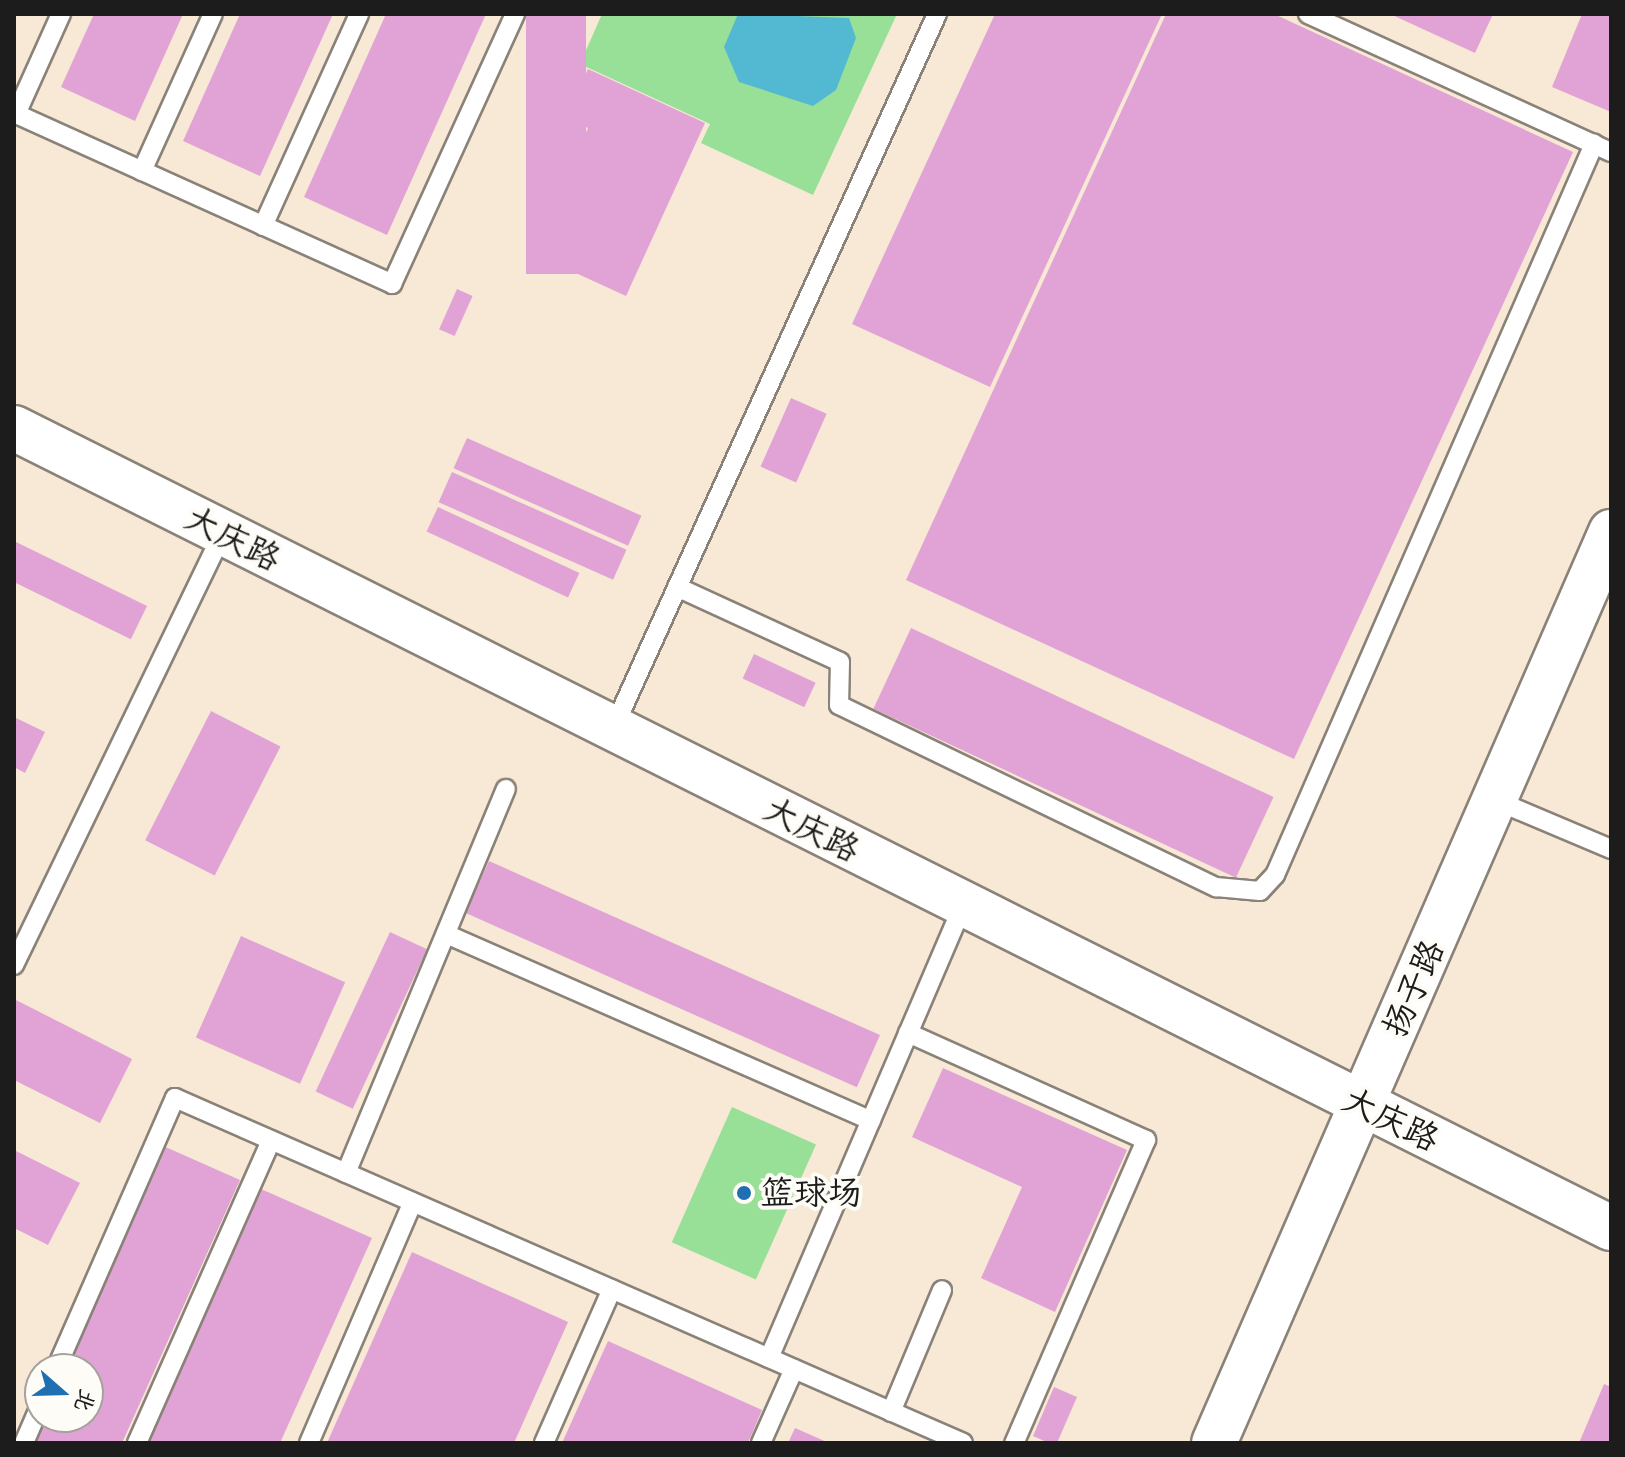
<!DOCTYPE html>
<meta charset="utf-8">
<style>
body{margin:0}
#map{position:relative;width:1625px;height:1457px;overflow:hidden;background:#f7e9d5;font-family:Caveat,"LXGW WenKai TC",sans-serif}
div>[style]{position:absolute}
[style*='--x']{left:calc(var(--x)*1px);top:calc(var(--y)*1px);width:calc(var(--w)*1px);rotate:calc(var(--a)*1deg)}
.green>*{inset:0;background:#98df98;transform-origin:0 0}
.water>*{inset:0;background:#53b9d2}
.building>*{inset:0;background:#e1a3d5;transform-origin:0 0}
.roads{filter:drop-shadow(2px 0 #8a8278) drop-shadow(-2px 0 #8a8278) drop-shadow(0 2px #8a8278) drop-shadow(0 -2px #8a8278)}
.lane>*{height:18px;margin:-9px;padding:0 9px;transform-origin:9px;border-radius:9px;background:#fff}
.secondary>*{height:44px;margin:-22px;padding:0 22px;transform-origin:22px;border-radius:22px;background:#fff}
.dots>*{width:22px;height:22px;translate:-50% -50%;box-sizing:border-box;border:4px solid #fdfcf7;border-radius:50%}
span{translate:-50% -50%;white-space:nowrap;text-align:center;line-height:1.15;-webkit-text-stroke:8px #fdfcf7;paint-order:stroke}
.street-label{font-size:34px;color:#1c1c1c}
.poi-label{font-size:34px;color:#1c1c1c}
.left{translate:0 -50%;text-align:left}
.frame{position:absolute;inset:0;border:16px solid #1c1c1c;pointer-events:none}
.north{position:absolute;left:24px;top:1353px;width:80px;height:80px;box-sizing:border-box;background:#fdfcf7;border:2px solid #a3a29f;border-radius:50%;rotate:110deg;font-size:22px;font-weight:700;line-height:32px;text-align:center;color:#1c1c1c}
.north::after{content:'';display:block;margin:auto;width:28px;height:36px;background:#1f6fb2;clip-path:polygon(50% 0,100% 100%,50% 72%,0 100%)}
</style>
<div id="map">
<div class="green">
<div style="clip-path:polygon(602px 14px,897px 14px,813px 195px,701px 143px,710px 124px,580px 64px)"></div>
<div style="left:732px;top:1107px;width:92px;height:148px;rotate:24deg"></div>
</div>
<div class="water">
<div style="clip-path:polygon(738px 14px,849px 18px,856px 38px,836px 90px,813px 106px,739px 82px,724px 47px)"></div>
</div>
<div class="building">
<div style="clip-path:polygon(94px 14px,183px 14px,135px 121px,61px 87px)"></div>
<div style="clip-path:polygon(240px 14px,333px 14px,260px 176px,183px 141px)"></div>
<div style="clip-path:polygon(386px 14px,486px 14px,387px 235px,304px 197px)"></div>
<div style="left:526px;top:14px;width:60px;height:260px"></div>
<div style="clip-path:polygon(995px 14px,1162px 14px,990px 387px,852px 324px)"></div>
<div style="clip-path:polygon(1166px 14px,1274px 14px,1573px 152px,1294px 759px,906px 580px)"></div>
<div style="clip-path:polygon(1390px 14px,1493px 14px,1475px 53px)"></div>
<div style="clip-path:polygon(1582px 14px,1611px 14px,1611px 112px,1552px 87px)"></div>
<div style="clip-path:polygon(588px 69px,705px 123px,626px 296px,530px 252px,588px 128px,566px 118px)"></div>
<div style="left:457px;top:289px;width:17px;height:44px;rotate:24deg"></div>
<div style="left:791px;top:398px;width:39px;height:75px;rotate:24deg"></div>
<div style="left:467px;top:438px;width:191px;height:33px;rotate:24deg"></div>
<div style="left:452px;top:472px;width:191px;height:33px;rotate:24deg"></div>
<div style="left:438px;top:507px;width:156px;height:27px;rotate:25deg"></div>
<div style="left:14px;top:541px;width:148px;height:37px;rotate:26deg"></div>
<div style="left:911px;top:628px;width:400px;height:89px;rotate:25deg"></div>
<div style="left:754px;top:654px;width:68px;height:27px;rotate:25deg"></div>
<div style="left:211px;top:711px;width:78px;height:145px;rotate:27deg"></div>
<div style="clip-path:polygon(14px 717px,45px 732px,25px 773px,14px 767px)"></div>
<div style="left:489px;top:861px;width:428px;height:57px;rotate:24deg"></div>
<div style="left:390px;top:932px;width:41px;height:176px;rotate:25deg"></div>
<div style="left:241px;top:936px;width:114px;height:111px;rotate:24deg"></div>
<div style="clip-path:polygon(14px 999px,132px 1059px,100px 1123px,14px 1080px)"></div>
<div style="clip-path:polygon(943px 1068px,1127px 1150px,1055px 1312px,981px 1278px,1022px 1187px,912px 1137px)"></div>
<div style="clip-path:polygon(161px 1145px,240px 1180px,122px 1443px,29px 1443px,40px 1417px,88px 1417px,88px 1369px,61px 1369px)"></div>
<div style="clip-path:polygon(14px 1150px,80px 1183px,48px 1245px,14px 1228px)"></div>
<div style="clip-path:polygon(261px 1189px,372px 1238px,280px 1443px,148px 1443px)"></div>
<div style="clip-path:polygon(412px 1252px,568px 1322px,514px 1443px,327px 1443px)"></div>
<div style="clip-path:polygon(608px 1341px,762px 1410px,748px 1443px,562px 1443px)"></div>
<div style="clip-path:polygon(1604px 1384px,1611px 1387px,1611px 1443px,1579px 1443px)"></div>
<div style="clip-path:polygon(1054px 1387px,1077px 1397px,1057px 1443px,1049px 1443px,1033px 1436px)"></div>
<div style="clip-path:polygon(795px 1428px,829px 1443px,788px 1443px)"></div>
</div>
<div class="roads">
<div class="lane">
<div style="--x:1308;--y:14;--w:333;--a:24.5"></div>
<div style="--x:14;--y:113;--w:415;--a:24.3"></div>
<div style="--x:392;--y:284;--w:297;--a:-65.5"></div>
<div style="--x:16;--y:114;--w:110;--a:-65.8"></div>
<div style="--x:142;--y:171;--w:172;--a:-65.7"></div>
<div style="--x:263;--y:226;--w:233;--a:-65.6"></div>
<div style="--x:677;--y:587;--w:179;--a:24.7"></div>
<div style="--x:840;--y:662;--w:43;--a:91.3"></div>
<div style="--x:839;--y:705;--w:419;--a:25.8"></div>
<div style="--x:1216;--y:887;--w:44;--a:5.2"></div>
<div style="--x:1260;--y:891;--w:22;--a:-47"></div>
<div style="--x:1275;--y:875;--w:798;--a:-66.42"></div>
<div style="--x:613;--y:729;--w:785;--a:-65.62"></div>
<div style="--x:1495;--y:800;--w:126;--a:22.9"></div>
<div style="--x:446;--y:934;--w:464;--a:23.7"></div>
<div style="--x:14;--y:965;--w:480;--a:-64.2"></div>
<div style="--x:908;--y:1033;--w:261;--a:24.2"></div>
<div style="--x:1146;--y:1140;--w:331;--a:113.5"></div>
<div style="--x:346;--y:1173;--w:416;--a:-67.4"></div>
<div style="--x:769;--y:1358;--w:493;--a:-66.8"></div>
<div style="--x:56;--y:1369;--w:296;--a:-66.3"></div>
<div style="--x:175;--y:1098;--w:860;--a:23.64"></div>
<div style="--x:891;--y:1412;--w:132;--a:-67.3"></div>
<div style="--x:24;--y:1443;--w:40;--a:-66.6"></div>
<div style="--x:137;--y:1443;--w:331;--a:-66.1"></div>
<div style="--x:309;--y:1443;--w:262;--a:-66.7"></div>
<div style="--x:544;--y:1443;--w:168;--a:-66.2"></div>
<div style="--x:761;--y:1443;--w:81;--a:-66"></div>
</div>
<div class="secondary">
<div style="--x:14;--y:428;--w:1786;--a:26.61"></div>
<div style="--x:1214;--y:1443;--w:994;--a:-66.45"></div>
</div>
</div>
<div class="dots">
<div style="left:744px;top:1193px;background:#1f6fb2"></div>
</div>
<div class="street-label">
<span style="left:233px;top:538px;rotate:27deg">大庆路</span>
<span style="left:812px;top:829px;rotate:27deg">大庆路</span>
<span style="left:1413px;top:988px;rotate:-66deg">扬子路</span>
<span style="left:1391px;top:1119px;rotate:26deg">大庆路</span>
</div>
<div class="poi-label">
<span class="left" style="left:760px;top:1193px">篮球场</span>
</div>
<div class="frame"></div>
<div class="north">北</div>
</div>
